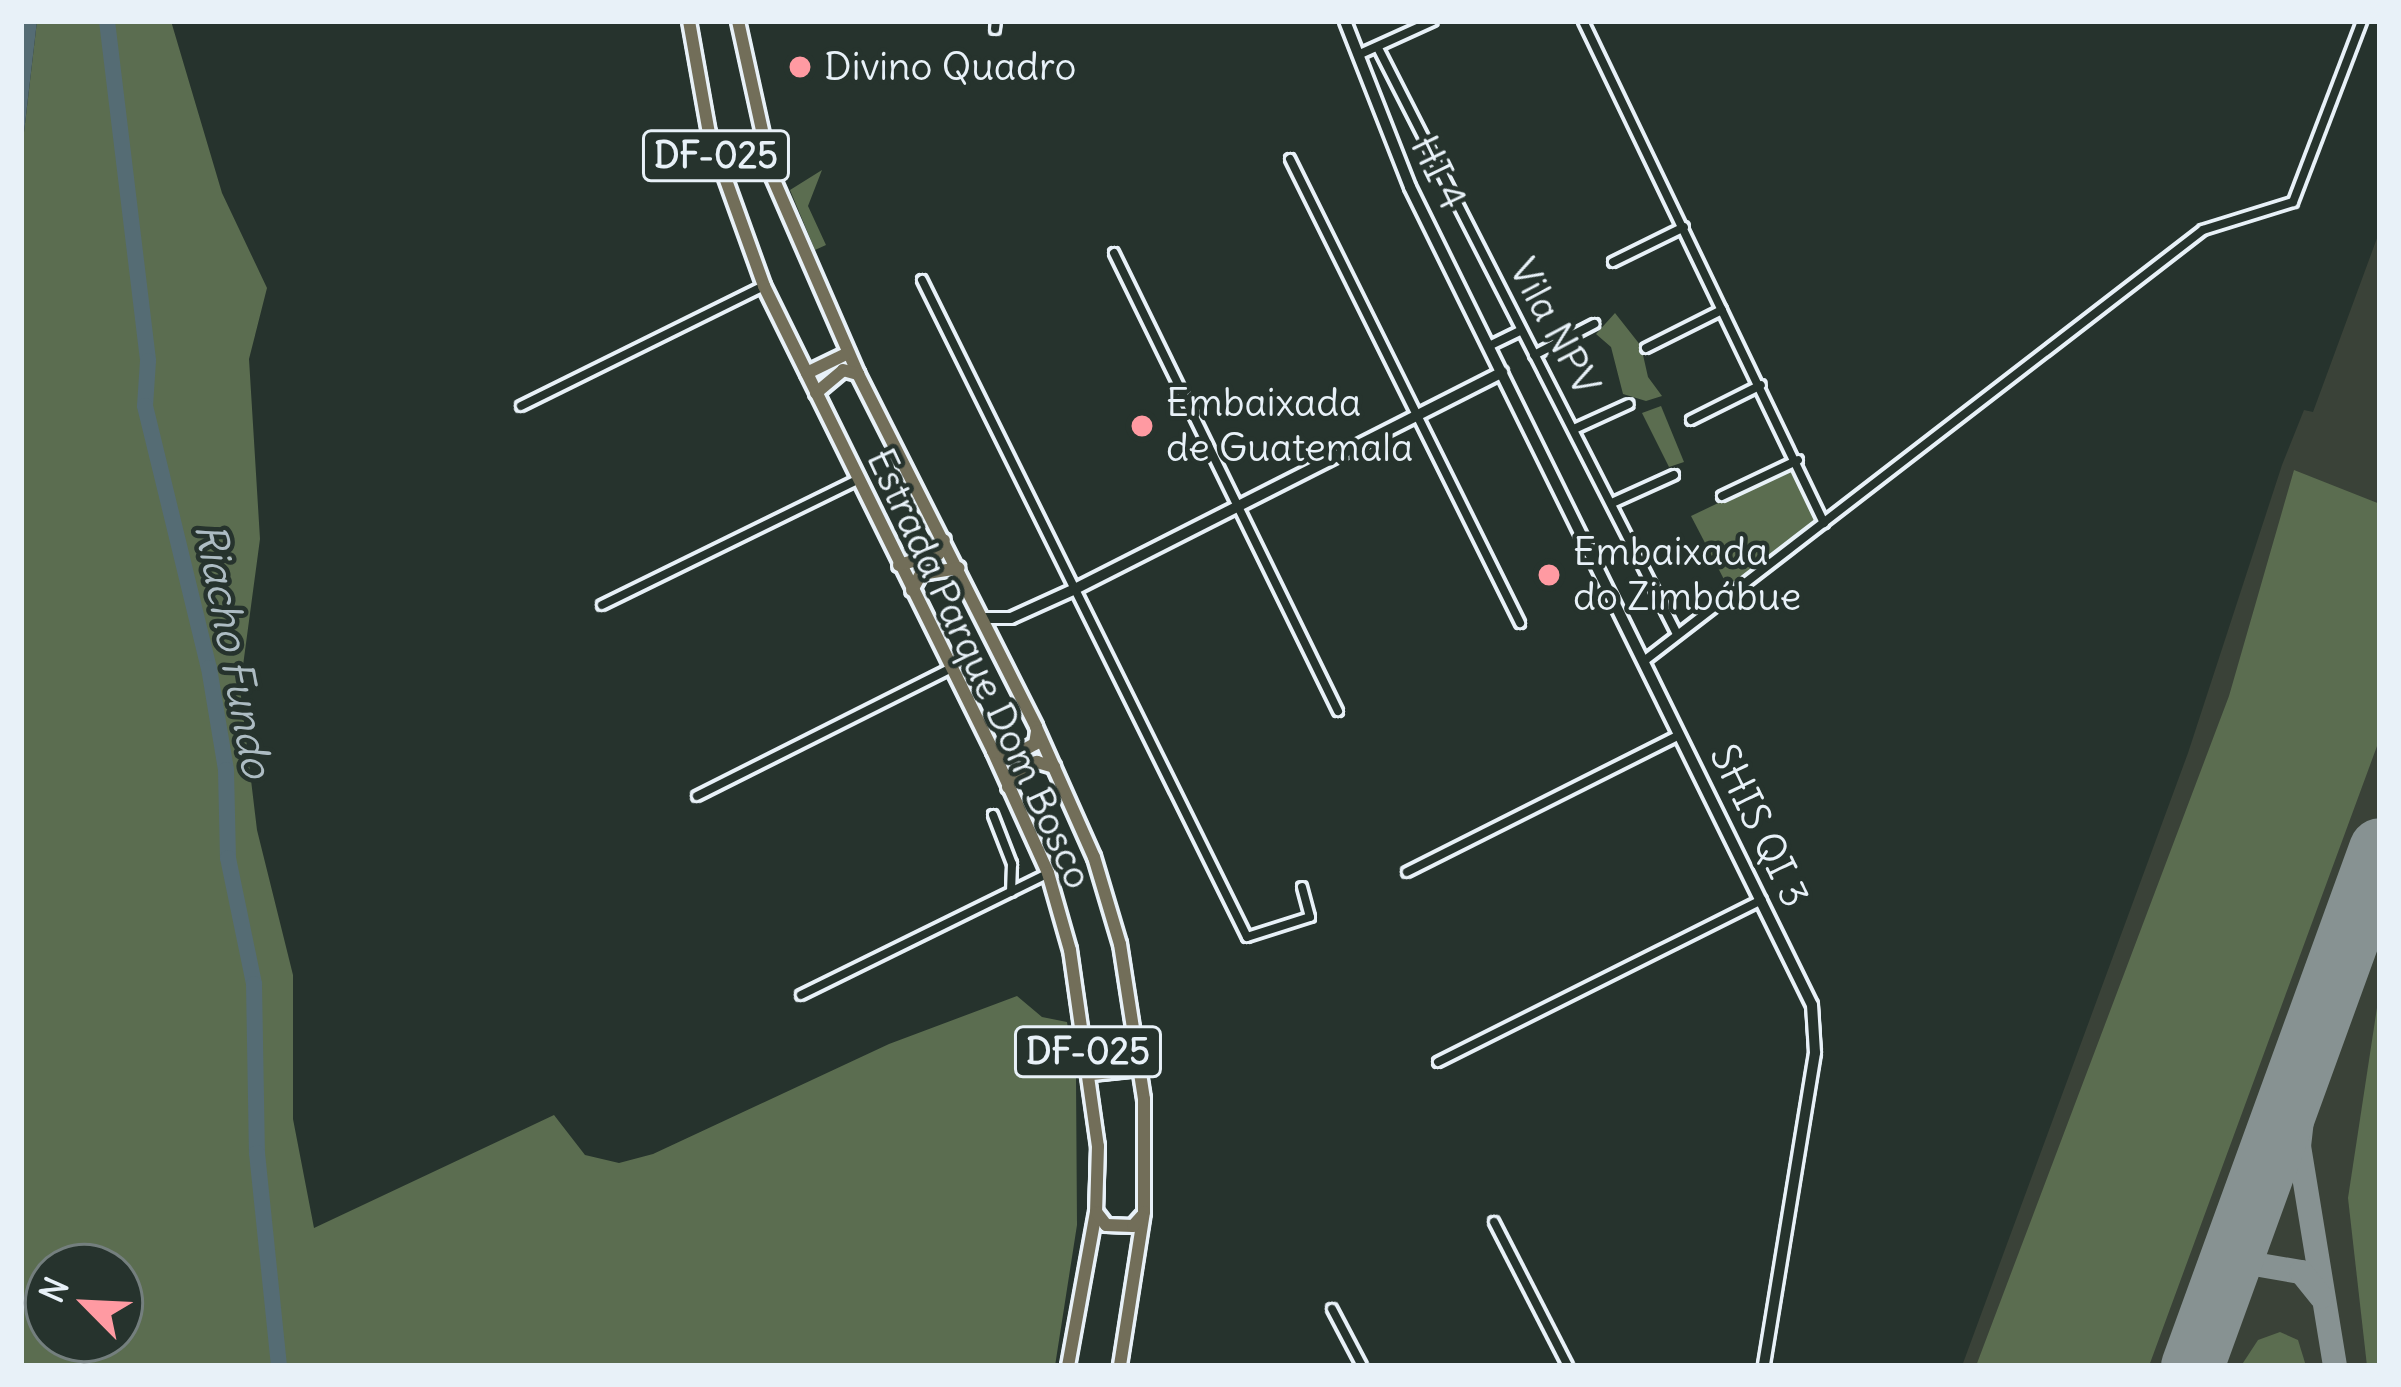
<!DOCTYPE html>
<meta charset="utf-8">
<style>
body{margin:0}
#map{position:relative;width:2401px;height:1387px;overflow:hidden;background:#26332d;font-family:Delius,sans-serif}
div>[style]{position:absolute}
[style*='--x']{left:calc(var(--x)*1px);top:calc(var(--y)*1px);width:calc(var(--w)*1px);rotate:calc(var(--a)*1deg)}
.built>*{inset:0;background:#3a4238}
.green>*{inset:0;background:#5b6d50}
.water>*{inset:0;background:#556c74}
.river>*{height:16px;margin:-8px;padding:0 8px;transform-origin:8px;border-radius:8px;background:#556c74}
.taxiway>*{height:24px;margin:-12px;padding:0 12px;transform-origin:12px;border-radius:12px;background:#879292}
.runway>*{height:63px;margin:-31.5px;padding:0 31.5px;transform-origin:31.5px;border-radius:31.5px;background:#879292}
.roads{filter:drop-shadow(3px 0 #e8f1f8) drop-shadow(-3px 0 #e8f1f8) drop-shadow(0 3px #e8f1f8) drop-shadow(0 -3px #e8f1f8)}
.street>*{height:8px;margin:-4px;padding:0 4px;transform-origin:4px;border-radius:4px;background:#26332d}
.secondary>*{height:10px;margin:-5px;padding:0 5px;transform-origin:5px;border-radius:5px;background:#26332d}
.primary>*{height:12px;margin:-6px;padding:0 6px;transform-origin:6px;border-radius:6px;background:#726e59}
.dots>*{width:33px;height:33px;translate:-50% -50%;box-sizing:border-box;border:6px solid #26332d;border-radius:50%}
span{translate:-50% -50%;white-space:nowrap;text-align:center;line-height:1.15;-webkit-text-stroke:9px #26332d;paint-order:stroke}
.shield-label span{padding:3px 9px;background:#26332d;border:3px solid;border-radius:9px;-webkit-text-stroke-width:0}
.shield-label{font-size:36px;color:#e8f1f8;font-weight:700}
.poi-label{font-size:39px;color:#e8f1f8}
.left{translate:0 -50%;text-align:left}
.street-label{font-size:39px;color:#e8f1f8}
.water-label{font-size:42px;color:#adbcc3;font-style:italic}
.frame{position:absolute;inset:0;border:24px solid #e8f1f8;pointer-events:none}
.north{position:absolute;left:24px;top:1243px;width:120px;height:120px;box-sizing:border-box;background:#26332d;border:3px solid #747f7e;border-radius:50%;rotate:294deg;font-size:33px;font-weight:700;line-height:48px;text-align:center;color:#e8f1f8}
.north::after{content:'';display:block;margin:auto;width:42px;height:54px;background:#ff9aa2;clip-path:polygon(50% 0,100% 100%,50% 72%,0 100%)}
</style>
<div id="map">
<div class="built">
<div style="clip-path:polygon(2380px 230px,2380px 1366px,1962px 1366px,2188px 753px,2282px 465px,2304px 410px,2313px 412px)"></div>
</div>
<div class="green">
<div style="clip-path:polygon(evenodd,37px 21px,171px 21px,222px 193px,267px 288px,249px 359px,260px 539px,240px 688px,257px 830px,293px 975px,293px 1119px,314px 1228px,554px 1115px,585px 1155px,619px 1163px,653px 1154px,889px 1044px,1017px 996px,1042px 1017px,1067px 1022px,1076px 1077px,1077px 1225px,1055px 1366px,21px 1366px,21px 158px,37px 21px,48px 1267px,120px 1267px,120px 1339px,48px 1339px,48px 1267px)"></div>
<div style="clip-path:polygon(822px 170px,808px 206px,826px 245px,815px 250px,790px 190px)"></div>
<div style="clip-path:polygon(1615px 313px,1641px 346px,1648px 377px,1662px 396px,1646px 401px,1623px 394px,1611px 347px,1596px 334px)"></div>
<div style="clip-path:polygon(1661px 406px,1684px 462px,1669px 467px,1642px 413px)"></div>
<div style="clip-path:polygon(1796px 466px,1818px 521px,1729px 589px,1691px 516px)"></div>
<div style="clip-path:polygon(2294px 470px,2380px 504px,2380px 738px,2149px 1366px,1976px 1366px,2229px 696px)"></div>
<div style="clip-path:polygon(2380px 988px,2380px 1366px,2367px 1366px,2348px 1198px)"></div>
<div style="clip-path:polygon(2280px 1332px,2298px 1340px,2306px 1366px,2241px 1366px,2258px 1340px)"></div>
</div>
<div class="water">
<div style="clip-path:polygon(21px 21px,37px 21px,21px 158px)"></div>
</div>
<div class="river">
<div style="--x:107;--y:21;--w:342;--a:83.1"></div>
<div style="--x:148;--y:361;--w:45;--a:93.8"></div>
<div style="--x:145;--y:406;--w:270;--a:76.3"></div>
<div style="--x:209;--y:668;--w:103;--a:80.5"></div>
<div style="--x:226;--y:770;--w:88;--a:88.7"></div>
<div style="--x:228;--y:858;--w:129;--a:78.3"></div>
<div style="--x:254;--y:984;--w:169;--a:89"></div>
<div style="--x:257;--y:1153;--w:214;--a:84.1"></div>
</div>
<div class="taxiway">
<div style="--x:2311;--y:1041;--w:106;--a:96.5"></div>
<div style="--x:2299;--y:1146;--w:223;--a:80.7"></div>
<div style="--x:2210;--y:1317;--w:48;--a:-61.3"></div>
<div style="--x:2233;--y:1275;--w:24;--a:-28"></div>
<div style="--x:2254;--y:1264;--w:48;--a:9.7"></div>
<div style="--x:2301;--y:1272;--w:32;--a:51"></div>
</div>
<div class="runway">
<div style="--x:2192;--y:1366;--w:550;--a:-70.02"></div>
</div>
<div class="roads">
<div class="street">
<div style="--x:1583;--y:21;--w:557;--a:64.36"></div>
<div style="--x:995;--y:29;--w:8;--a:-83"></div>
<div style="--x:1378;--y:48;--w:658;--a:62.97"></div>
<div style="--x:1358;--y:55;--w:82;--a:-24.4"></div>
<div style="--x:1290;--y:159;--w:518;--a:63.63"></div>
<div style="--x:1114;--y:253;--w:510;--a:63.94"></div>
<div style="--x:1613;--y:262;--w:79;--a:-26.2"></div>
<div style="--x:922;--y:280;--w:733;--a:63.68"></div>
<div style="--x:1247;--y:937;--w:66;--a:-17.6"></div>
<div style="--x:1310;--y:917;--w:31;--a:-105"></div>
<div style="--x:1489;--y:346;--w:34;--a:-26"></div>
<div style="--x:1646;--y:348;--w:85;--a:-26.6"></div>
<div style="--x:1534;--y:355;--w:68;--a:-27.3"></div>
<div style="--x:521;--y:406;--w:271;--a:-26.3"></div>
<div style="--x:1691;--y:420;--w:78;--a:-26.6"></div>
<div style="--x:1574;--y:429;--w:60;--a:-24.4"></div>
<div style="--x:1722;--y:496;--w:84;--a:-25.3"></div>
<div style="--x:1612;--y:503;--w:68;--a:-24.3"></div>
<div style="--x:602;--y:605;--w:286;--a:-26.1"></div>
<div style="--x:1644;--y:661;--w:706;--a:-37.63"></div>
<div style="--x:2203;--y:230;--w:94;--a:-17.3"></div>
<div style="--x:2293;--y:202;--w:194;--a:-69.1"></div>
<div style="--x:697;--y:796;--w:285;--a:-26.7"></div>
<div style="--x:993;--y:815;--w:53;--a:68.8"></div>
<div style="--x:1012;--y:864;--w:28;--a:92"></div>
<div style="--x:1407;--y:872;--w:305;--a:-26.7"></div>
<div style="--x:801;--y:995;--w:274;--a:-26.2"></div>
<div style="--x:1438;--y:1062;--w:362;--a:-26.6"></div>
<div style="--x:1494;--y:1222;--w:162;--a:62.8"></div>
<div style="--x:1332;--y:1309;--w:64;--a:62.2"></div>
</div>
<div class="secondary">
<div style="--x:1345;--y:21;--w:178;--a:68.6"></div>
<div style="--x:1410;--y:187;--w:911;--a:63.83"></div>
<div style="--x:1812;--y:1005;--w:48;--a:86.4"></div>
<div style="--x:1815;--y:1053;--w:317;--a:99.3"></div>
<div style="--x:981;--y:618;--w:30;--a:0"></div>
<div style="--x:1011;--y:618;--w:70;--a:-24.4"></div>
<div style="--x:1075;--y:589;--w:479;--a:-26.9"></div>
</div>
<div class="primary">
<div style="--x:689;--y:21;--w:114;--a:79.9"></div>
<div style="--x:709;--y:133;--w:163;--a:70.2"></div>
<div style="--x:764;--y:286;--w:518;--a:63.78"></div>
<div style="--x:993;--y:751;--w:134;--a:65.7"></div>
<div style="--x:1048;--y:873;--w:80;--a:74.1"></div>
<div style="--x:1070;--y:950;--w:198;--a:81.9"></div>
<div style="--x:1098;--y:1146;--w:66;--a:91.7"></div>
<div style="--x:1096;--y:1212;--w:157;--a:100.3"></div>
<div style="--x:738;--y:21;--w:159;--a:77.6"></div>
<div style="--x:772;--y:176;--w:216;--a:66.5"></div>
<div style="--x:858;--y:374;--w:395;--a:63.2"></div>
<div style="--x:1036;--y:727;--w:142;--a:66"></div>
<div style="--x:1094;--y:857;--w:91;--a:73.4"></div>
<div style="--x:1120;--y:944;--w:157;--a:81.2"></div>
<div style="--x:1144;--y:1099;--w:113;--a:90"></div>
<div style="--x:1144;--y:1212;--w:156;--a:98.9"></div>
<div style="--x:807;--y:373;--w:46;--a:-26"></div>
<div style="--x:816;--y:393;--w:35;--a:-40"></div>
<div style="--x:843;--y:370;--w:16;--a:15"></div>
<div style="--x:899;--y:565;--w:41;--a:-15.8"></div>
<div style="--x:938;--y:554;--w:15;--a:-67"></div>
<div style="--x:912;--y:590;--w:18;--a:-61"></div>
<div style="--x:921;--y:574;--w:38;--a:-9"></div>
<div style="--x:993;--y:751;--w:22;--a:10"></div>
<div style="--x:1015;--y:755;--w:23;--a:-29"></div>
<div style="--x:1035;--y:744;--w:13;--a:-81"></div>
<div style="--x:1008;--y:787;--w:14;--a:-65"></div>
<div style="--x:1014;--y:774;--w:26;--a:-28"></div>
<div style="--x:1037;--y:762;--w:18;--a:16"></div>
<div style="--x:1092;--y:1074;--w:48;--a:-5.9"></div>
<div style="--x:1097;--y:1213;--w:15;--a:53"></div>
<div style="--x:1106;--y:1225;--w:27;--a:2"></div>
<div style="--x:1133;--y:1226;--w:13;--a:-48"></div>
</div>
</div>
<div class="dots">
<div style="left:800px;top:67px;background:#ff9aa2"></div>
<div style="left:1142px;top:426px;background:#ff9aa2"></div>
<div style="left:1549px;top:575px;background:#ff9aa2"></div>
</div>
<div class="shield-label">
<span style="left:716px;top:156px">DF-025</span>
<span style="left:1088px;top:1052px">DF-025</span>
</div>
<div class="poi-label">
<span class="left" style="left:824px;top:67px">Divino Quadro</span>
<span class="left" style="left:1166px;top:426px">Embaixada<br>de Guatemala</span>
<span class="left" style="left:1573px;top:575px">Embaixada<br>do Zimbábue</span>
</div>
<div class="street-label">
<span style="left:1438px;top:173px;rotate:64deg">HI 4</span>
<span style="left:1554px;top:327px;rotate:62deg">Vila NPV</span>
<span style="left:979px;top:669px;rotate:65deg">Estrada Parque Dom Bosco</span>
<span style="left:1759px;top:826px;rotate:64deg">SHIS QI 3</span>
</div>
<div class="water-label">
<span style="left:234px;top:650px;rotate:79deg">Riacho Fundo</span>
</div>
<div class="frame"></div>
<div class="north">N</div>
</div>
